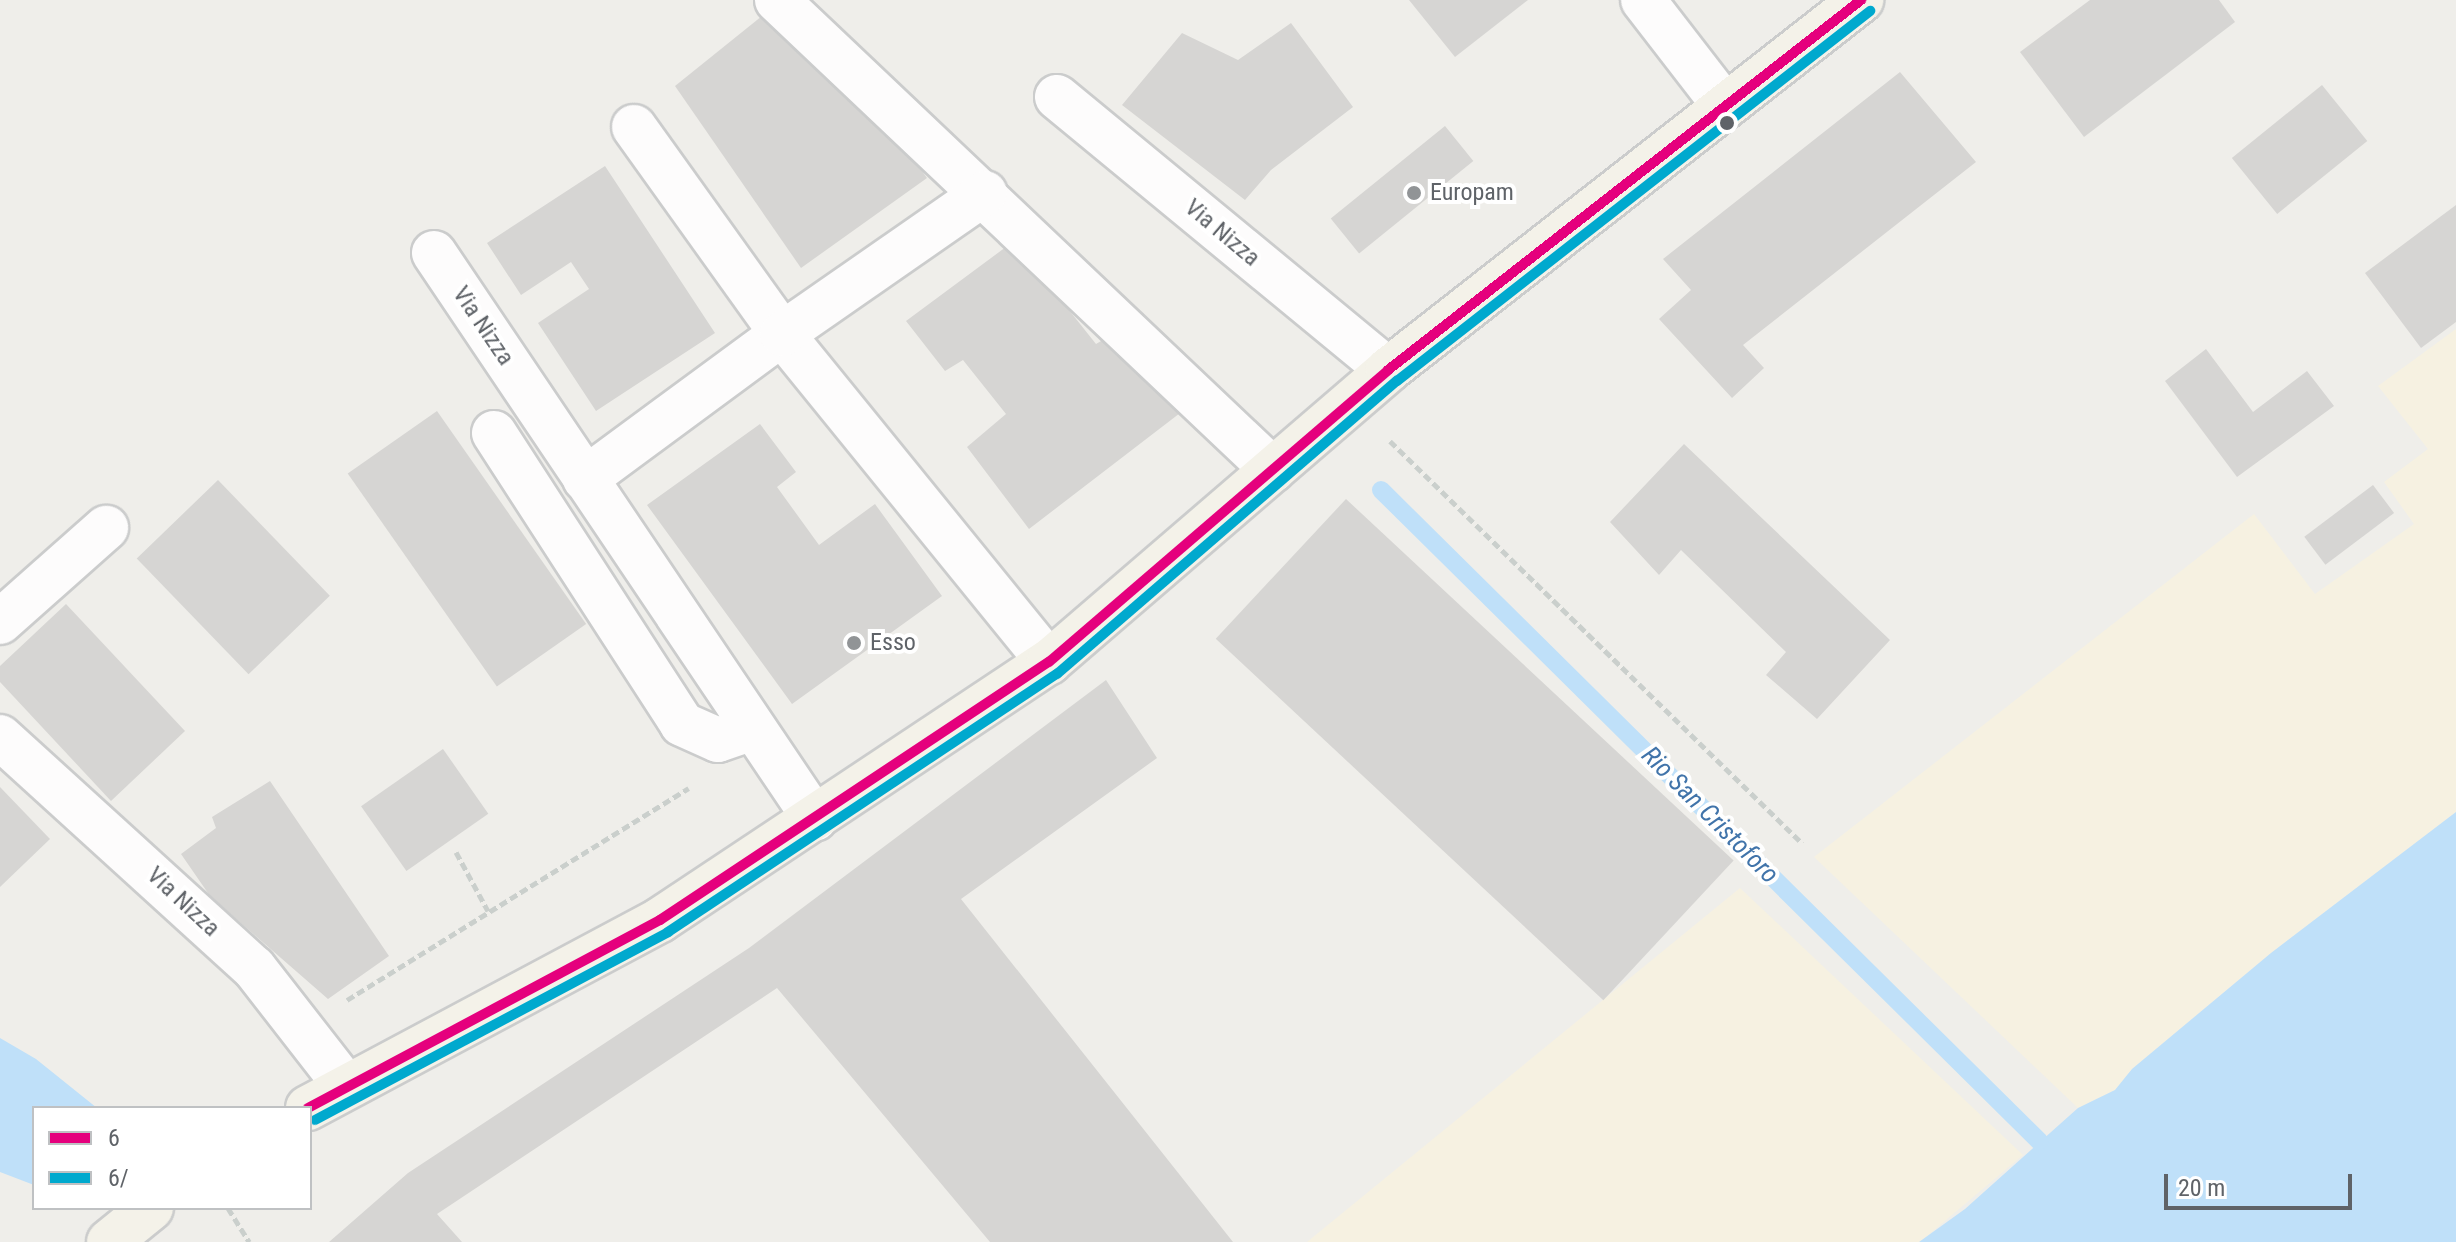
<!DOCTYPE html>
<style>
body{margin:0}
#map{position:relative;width:2456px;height:1242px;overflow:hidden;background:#efeeea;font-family:"Roboto Condensed",sans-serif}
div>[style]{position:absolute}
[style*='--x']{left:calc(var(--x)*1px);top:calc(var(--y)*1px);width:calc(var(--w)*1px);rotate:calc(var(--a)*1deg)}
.sand>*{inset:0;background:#f6f1e1}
.water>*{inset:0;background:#bfe0f9}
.stream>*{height:18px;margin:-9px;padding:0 9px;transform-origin:9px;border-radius:9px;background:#bfe0f9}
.building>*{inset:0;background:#d6d5d3;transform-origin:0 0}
.path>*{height:5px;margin-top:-2.5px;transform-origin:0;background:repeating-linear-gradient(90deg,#cacfcc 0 8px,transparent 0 12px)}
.roads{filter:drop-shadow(2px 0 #cbcccc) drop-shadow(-2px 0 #cbcccc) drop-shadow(0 2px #cbcccc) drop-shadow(0 -2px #cbcccc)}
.minor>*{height:44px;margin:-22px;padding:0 22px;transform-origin:22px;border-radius:22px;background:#fdfcfc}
.major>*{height:44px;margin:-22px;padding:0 22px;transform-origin:22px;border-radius:22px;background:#f4f2e9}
.bus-1>*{height:10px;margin:-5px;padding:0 5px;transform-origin:5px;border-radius:5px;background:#e5007d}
.bus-2>*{height:10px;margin:-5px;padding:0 5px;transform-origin:5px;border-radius:5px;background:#00a9ce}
.dots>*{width:22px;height:22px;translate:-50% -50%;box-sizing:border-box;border:4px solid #fff;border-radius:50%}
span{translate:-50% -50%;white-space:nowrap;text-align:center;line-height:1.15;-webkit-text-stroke:8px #fff;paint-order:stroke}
.poi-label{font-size:24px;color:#5f6368}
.left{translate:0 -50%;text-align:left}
.street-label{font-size:24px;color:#5f6368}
.water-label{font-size:26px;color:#4174aa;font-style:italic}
.legend{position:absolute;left:32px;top:1106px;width:280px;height:104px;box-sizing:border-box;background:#fff;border:2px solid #bfc1c3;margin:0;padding:10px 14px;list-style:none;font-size:24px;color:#5f6368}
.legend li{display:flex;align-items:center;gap:16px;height:40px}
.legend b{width:40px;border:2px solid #bfc1c3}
.scale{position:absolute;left:2164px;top:1174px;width:188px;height:36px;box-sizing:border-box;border:4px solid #5f6368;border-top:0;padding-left:10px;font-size:24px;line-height:28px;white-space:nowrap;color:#5f6368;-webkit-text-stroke:6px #fff;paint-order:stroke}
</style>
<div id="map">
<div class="sand">
<div style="clip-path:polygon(2456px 329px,2456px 812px,2271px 953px,2132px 1069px,2115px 1090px,2078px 1108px,1814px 857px,2254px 514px,2315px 594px,2414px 524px,2384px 482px,2428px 449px,2378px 386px)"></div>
<div style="clip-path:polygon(1740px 888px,2023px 1155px,1920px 1242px,1307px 1242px)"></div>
</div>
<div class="water">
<div style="clip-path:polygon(2456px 812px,2456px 1242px,1919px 1242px,1965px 1209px,2078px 1108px,2115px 1090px,2132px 1069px,2271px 953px)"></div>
<div style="clip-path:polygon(0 1038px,36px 1059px,97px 1108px,34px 1108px,34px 1185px,0 1172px)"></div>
</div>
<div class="stream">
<div style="--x:1381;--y:490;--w:926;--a:44.69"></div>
</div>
<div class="building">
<div style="clip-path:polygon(1409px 0,1528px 0,1455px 57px)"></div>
<div style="clip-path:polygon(2090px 0,2219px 0,2235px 22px,2084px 137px,2020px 52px)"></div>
<div style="clip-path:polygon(762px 16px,901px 142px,927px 178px,801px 268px,675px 86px)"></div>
<div style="clip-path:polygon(1291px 23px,1353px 107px,1271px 170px,1245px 200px,1122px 105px,1182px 33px,1238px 60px)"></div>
<div style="clip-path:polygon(1900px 72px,1976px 162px,1743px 345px,1764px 368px,1732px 398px,1659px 319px,1691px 290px,1663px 259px)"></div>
<div style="left:2322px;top:85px;width:72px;height:116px;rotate:51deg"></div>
<div style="left:1445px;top:126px;width:45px;height:147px;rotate:51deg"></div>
<div style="clip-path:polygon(605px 166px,715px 333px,596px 411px,538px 323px,589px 289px,571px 262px,521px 295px,487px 243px)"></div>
<div style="clip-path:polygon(2456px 205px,2456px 322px,2421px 348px,2365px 273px)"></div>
<div style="clip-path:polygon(1014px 241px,1096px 344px,1113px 334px,1184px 410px,1029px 529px,967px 447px,1006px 414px,963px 360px,945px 371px,906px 321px)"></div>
<div style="clip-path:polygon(2206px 349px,2253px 412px,2307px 371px,2334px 406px,2237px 477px,2165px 381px)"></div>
<div style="left:437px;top:411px;width:260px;height:109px;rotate:55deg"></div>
<div style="clip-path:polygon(760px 424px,796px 472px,777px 487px,819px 545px,875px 504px,942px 596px,792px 704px,647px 505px)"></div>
<div style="clip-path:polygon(1684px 444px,1890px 640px,1817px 719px,1766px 675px,1786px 652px,1681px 550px,1659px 575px,1610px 522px)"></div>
<div style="left:218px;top:480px;width:161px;height:113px;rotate:46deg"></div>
<div style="left:2373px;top:485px;width:35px;height:86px;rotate:53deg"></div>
<div style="left:1346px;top:499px;width:530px;height:191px;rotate:43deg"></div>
<div style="clip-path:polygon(66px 604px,185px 731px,111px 801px,0 682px,0 666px)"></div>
<div style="clip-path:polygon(1106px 680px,1157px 758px,961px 899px,1233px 1242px,990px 1242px,777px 988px,437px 1214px,462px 1242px,329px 1242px,408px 1173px,749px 948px)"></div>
<div style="left:443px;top:749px;width:79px;height:100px;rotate:55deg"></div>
<div style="clip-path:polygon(270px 781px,389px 956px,328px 999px,210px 896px,181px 854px,216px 828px,212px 817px)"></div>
<div style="clip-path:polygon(0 787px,50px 839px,0 887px)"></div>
</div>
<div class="path">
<div style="--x:1390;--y:441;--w:576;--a:44.3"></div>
<div style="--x:456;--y:852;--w:67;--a:61.5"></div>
<div style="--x:347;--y:1000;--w:402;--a:-31.8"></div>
<div style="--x:228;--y:1208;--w:40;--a:58"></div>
</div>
<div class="roads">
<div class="minor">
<div style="--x:777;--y:0;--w:683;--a:43.46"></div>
<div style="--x:1643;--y:0;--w:134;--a:52.3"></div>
<div style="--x:1057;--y:97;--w:429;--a:39.5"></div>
<div style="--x:634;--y:127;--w:254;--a:54.4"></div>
<div style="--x:782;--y:334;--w:423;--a:50.9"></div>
<div style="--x:434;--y:253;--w:682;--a:56.05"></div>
<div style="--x:494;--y:433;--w:346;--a:57.1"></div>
<div style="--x:682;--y:724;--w:39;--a:24"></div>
<div style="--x:718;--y:740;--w:37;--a:-19"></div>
<div style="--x:585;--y:479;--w:245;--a:-36.4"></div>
<div style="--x:782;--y:334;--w:247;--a:-34.8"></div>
<div style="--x:0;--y:622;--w:142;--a:-41.6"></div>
<div style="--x:0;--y:737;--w:343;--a:42.3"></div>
<div style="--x:254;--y:968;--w:150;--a:52.1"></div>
</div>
<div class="major">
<div style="--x:308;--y:1108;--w:399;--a:-28.1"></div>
<div style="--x:660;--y:920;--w:467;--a:-33.6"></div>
<div style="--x:1049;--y:662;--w:447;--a:-40.7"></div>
<div style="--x:1388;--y:370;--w:601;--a:-38.03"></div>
<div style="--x:109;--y:1242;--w:54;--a:-39"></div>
</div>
</div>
<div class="bus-1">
<div style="--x:308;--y:1108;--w:399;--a:-28.1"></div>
<div style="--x:660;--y:920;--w:467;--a:-33.6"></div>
<div style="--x:1049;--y:662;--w:447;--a:-40.7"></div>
<div style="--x:1388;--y:370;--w:601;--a:-38.03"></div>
</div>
<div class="bus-2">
<div style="--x:315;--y:1120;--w:400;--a:-28"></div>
<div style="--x:668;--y:932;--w:467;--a:-33.6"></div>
<div style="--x:1057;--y:674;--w:449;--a:-40.8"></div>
<div style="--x:1397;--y:381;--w:601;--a:-38.03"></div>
</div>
<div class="dots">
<div style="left:1727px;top:123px;background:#5f6368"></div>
<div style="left:1414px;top:193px;background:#919496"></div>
<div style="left:854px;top:643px;background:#919496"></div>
</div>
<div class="poi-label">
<span class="left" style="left:1430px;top:193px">Europam</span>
<span class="left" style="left:870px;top:643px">Esso</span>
</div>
<div class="street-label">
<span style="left:1222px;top:233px;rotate:40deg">Via Nizza</span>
<span style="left:483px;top:326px;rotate:56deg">Via Nizza</span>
<span style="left:183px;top:902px;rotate:43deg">Via Nizza</span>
</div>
<div class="water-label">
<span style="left:1710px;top:815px;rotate:45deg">Rio San Cristoforo</span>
</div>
<ul class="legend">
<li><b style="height:10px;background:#e5007d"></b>6</li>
<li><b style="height:10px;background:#00a9ce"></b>6/</li>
</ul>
<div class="scale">20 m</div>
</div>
